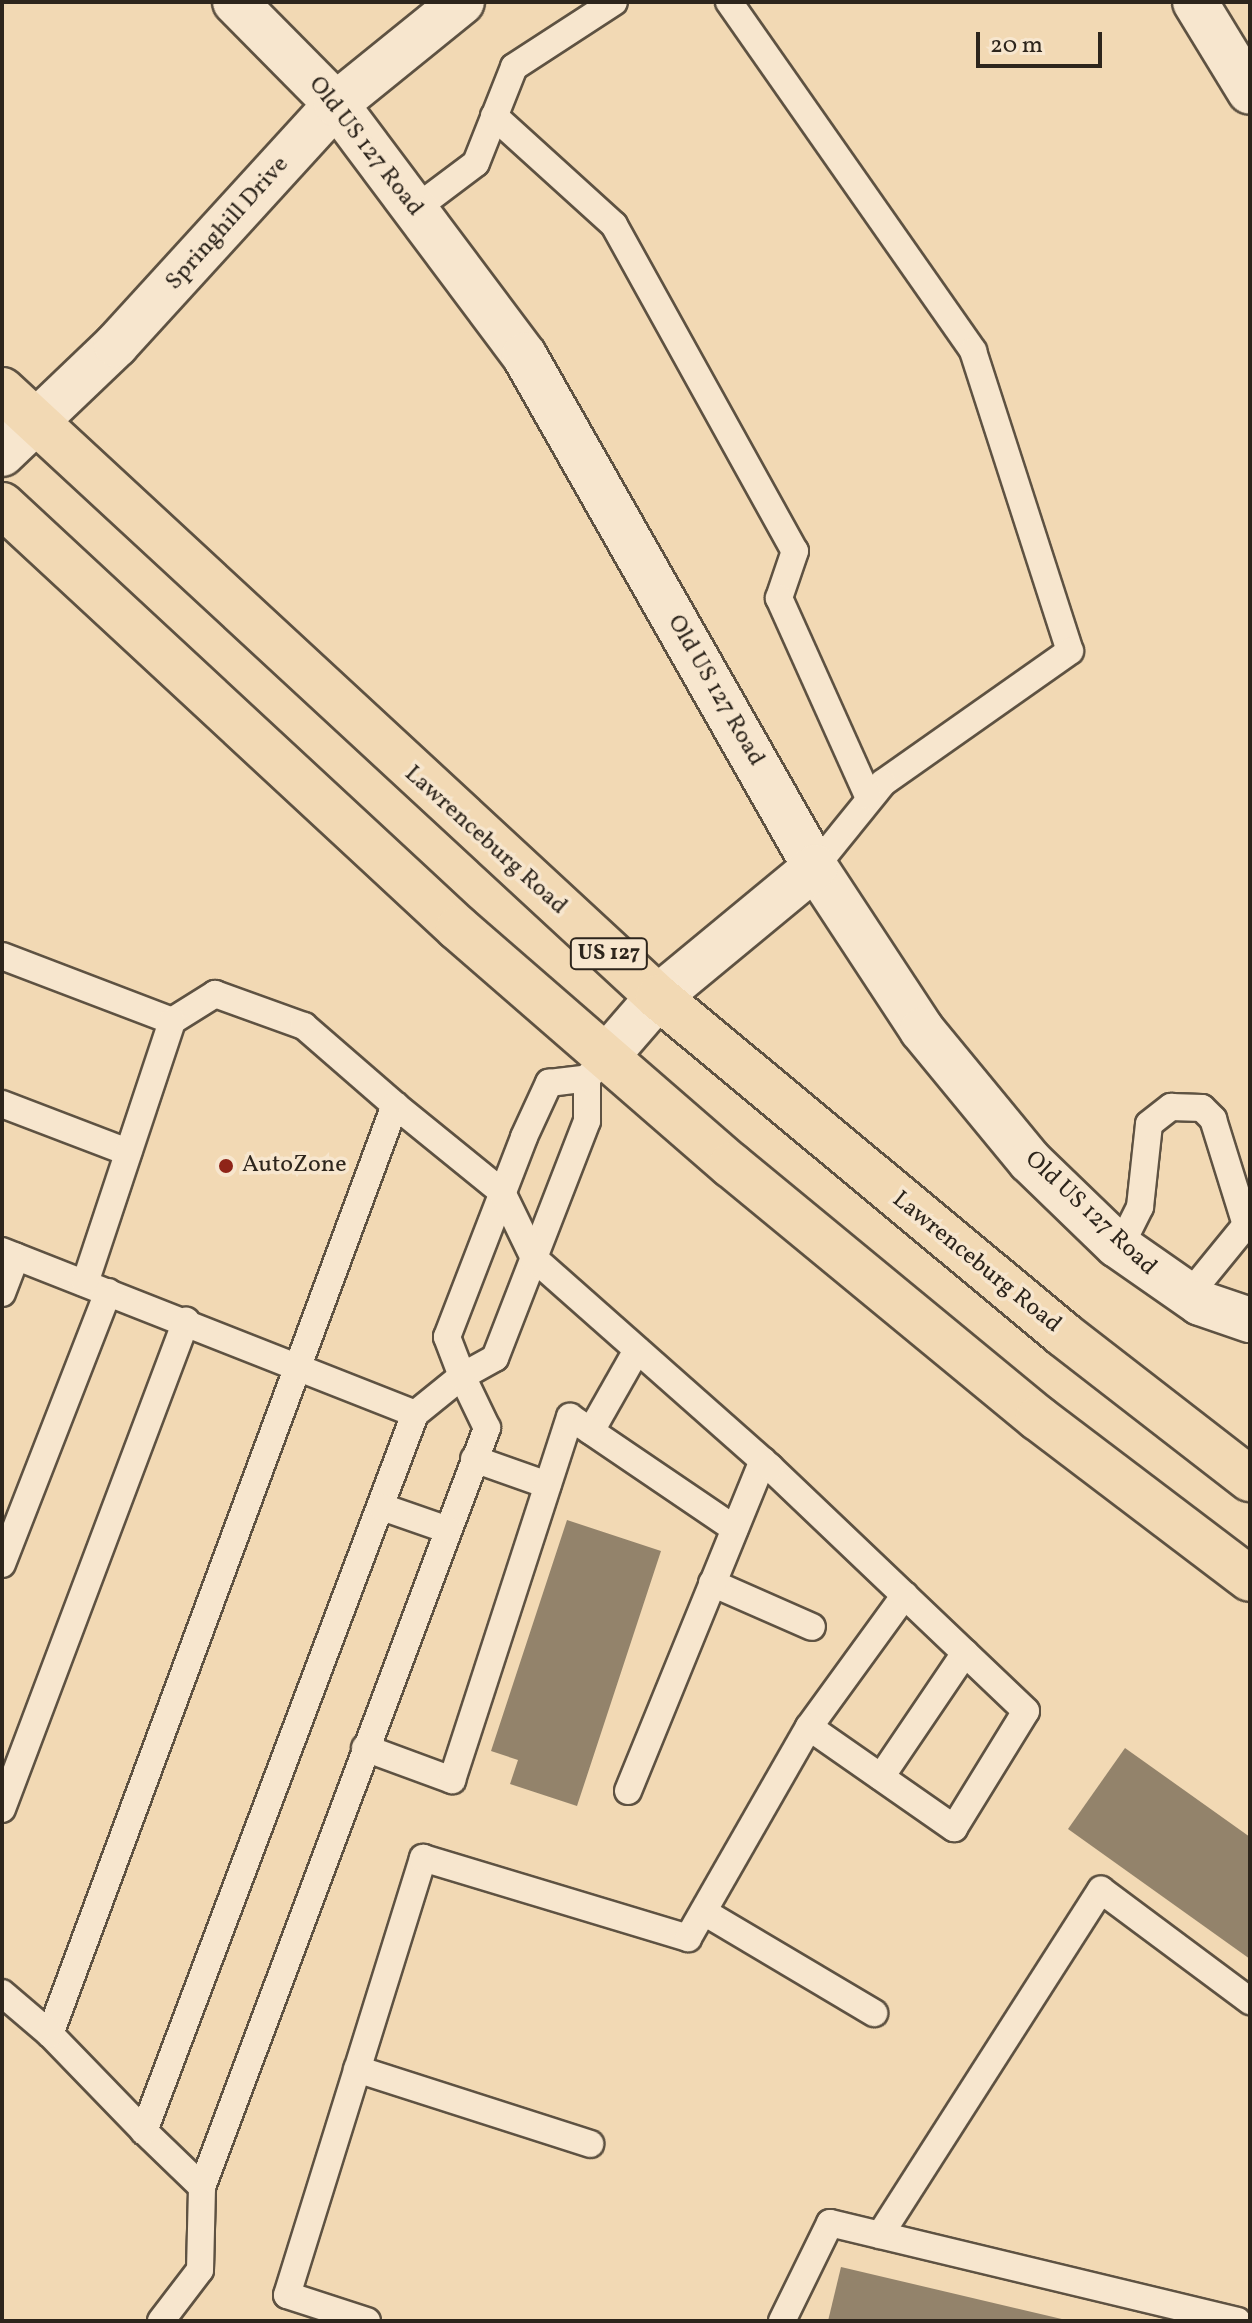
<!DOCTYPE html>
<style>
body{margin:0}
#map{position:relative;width:1252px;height:2323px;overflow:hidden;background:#f2d9b4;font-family:Vollkorn,serif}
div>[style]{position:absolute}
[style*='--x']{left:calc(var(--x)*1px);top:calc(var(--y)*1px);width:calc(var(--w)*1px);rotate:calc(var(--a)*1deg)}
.building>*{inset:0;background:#93836b}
.roads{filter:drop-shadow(2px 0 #5e5242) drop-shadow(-2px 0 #5e5242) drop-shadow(0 2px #5e5242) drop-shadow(0 -2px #5e5242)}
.lane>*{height:26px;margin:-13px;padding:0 13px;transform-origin:13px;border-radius:13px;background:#f7e6ce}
.street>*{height:44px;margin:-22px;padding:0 22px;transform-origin:22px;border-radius:22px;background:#f7e6ce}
.highway>*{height:44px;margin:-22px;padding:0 22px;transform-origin:22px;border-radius:22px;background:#f2d9b4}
.dots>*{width:22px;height:22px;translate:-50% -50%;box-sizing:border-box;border:4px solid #f7e6ce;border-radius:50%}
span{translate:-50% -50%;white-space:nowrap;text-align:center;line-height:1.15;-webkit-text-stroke:7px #f7e6ce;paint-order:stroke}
.shield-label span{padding:2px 6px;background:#f7e6ce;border:2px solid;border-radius:6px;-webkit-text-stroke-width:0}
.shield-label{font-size:22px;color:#2d251c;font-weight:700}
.street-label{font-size:24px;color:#2d251c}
.poi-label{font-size:24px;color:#2d251c}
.left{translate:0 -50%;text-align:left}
.frame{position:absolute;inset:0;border:4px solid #2d251c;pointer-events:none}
.scale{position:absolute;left:976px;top:32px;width:126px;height:36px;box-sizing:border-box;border:4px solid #2d251c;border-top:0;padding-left:10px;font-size:24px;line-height:28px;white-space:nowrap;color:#2d251c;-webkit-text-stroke:6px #f7e6ce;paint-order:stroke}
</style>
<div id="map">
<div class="building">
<div style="clip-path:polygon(567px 1520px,661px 1551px,577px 1806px,510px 1784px,518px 1760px,491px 1751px)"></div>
<div style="clip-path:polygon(1125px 1748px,1250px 1837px,1250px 1959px,1068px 1829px)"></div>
<div style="clip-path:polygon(841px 2267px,1066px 2320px,1066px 2321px,828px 2321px)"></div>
</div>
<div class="roads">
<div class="lane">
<div style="--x:729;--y:2;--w:426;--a:55"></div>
<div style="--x:973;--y:351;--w:315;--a:72.1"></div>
<div style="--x:1070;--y:651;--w:229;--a:144.8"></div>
<div style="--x:883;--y:783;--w:108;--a:129"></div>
<div style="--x:494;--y:116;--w:162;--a:42.2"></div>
<div style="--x:614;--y:225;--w:373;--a:61"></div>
<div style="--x:795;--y:551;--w:50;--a:108.8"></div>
<div style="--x:779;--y:598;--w:217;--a:65.8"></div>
<div style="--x:415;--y:209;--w:76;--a:-37"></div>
<div style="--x:476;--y:163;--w:103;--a:-68.4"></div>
<div style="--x:514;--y:67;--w:119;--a:-33"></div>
<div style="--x:2;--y:956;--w:182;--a:20.9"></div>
<div style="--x:172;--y:1021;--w:51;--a:-32.1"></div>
<div style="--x:215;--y:994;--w:95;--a:19.8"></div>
<div style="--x:304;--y:1026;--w:121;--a:41"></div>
<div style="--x:395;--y:1105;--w:991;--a:110.37"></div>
<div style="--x:50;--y:2034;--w:135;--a:45.9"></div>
<div style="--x:144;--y:2131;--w:81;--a:44"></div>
<div style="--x:202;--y:2187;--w:811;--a:-69.42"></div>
<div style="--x:487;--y:1428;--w:58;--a:-115.7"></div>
<div style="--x:462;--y:1376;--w:60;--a:141"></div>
<div style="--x:415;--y:1414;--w:767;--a:110.7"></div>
<div style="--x:587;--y:1078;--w:43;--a:90"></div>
<div style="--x:587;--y:1121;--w:254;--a:111.2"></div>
<div style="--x:495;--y:1358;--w:38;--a:151"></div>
<div style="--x:462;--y:1376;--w:42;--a:-111"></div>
<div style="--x:447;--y:1337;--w:214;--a:-68.9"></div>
<div style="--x:524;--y:1137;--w:60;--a:-65.2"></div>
<div style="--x:549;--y:1083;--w:38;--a:-7"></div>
<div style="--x:587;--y:1078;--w:28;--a:-48"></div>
<div style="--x:2;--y:1104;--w:135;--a:20.9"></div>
<div style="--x:1120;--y:1247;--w:45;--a:-63.4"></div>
<div style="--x:1140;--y:1207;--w:83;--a:-83.8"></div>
<div style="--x:1149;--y:1124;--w:28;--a:-38"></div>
<div style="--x:1171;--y:1107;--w:31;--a:2"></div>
<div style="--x:1202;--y:1108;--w:16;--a:45"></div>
<div style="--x:1213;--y:1119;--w:111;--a:72.7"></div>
<div style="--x:1246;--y:1225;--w:92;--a:129.2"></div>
<div style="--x:2;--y:1251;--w:444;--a:21.5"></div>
<div style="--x:85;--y:1283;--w:276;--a:-71.6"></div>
<div style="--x:2;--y:1293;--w:39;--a:-69"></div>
<div style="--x:591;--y:1431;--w:93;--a:-60.4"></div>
<div style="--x:474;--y:1459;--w:78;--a:19.4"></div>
<div style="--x:382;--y:1507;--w:70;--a:19.2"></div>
<div style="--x:2;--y:1564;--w:292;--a:-68.7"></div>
<div style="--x:712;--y:1583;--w:109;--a:23.7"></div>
<div style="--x:809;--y:1727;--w:163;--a:-54"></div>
<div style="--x:365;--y:1748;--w:93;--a:20.2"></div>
<div style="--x:452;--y:1780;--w:382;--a:-72"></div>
<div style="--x:570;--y:1417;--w:199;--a:34.2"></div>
<div style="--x:881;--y:1777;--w:150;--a:-55.9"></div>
<div style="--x:628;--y:1791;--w:357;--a:-67.8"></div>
<div style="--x:2;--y:1809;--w:522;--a:-69.34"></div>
<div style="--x:704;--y:1912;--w:198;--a:30.7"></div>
<div style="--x:2;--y:1993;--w:63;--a:40.5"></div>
<div style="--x:357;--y:2069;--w:245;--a:17.8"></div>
<div style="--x:880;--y:2235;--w:410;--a:-57.4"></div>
<div style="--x:1101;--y:1890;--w:186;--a:36.7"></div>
<div style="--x:161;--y:2321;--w:64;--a:-52.6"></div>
<div style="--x:200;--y:2270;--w:83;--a:-88.6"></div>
<div style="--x:367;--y:2321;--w:84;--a:-162"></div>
<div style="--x:287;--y:2295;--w:458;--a:-72.7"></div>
<div style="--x:423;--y:1858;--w:277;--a:16.8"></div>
<div style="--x:688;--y:1938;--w:243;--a:-60.2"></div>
<div style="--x:809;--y:1727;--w:177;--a:34.9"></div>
<div style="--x:954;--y:1828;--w:137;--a:-58.4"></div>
<div style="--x:1026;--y:1711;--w:354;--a:-136.4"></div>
<div style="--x:770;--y:1467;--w:315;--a:-138.5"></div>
<div style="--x:534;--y:1258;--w:73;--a:-115.9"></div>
<div style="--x:502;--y:1192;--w:138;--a:-140.9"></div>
<div style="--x:782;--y:2321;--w:109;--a:-63.9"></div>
<div style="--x:830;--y:2223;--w:419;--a:13.5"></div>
</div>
<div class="street">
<div style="--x:235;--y:2;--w:144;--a:45.3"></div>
<div style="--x:336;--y:104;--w:314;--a:53.2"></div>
<div style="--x:524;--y:355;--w:589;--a:60.39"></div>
<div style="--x:815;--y:867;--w:195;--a:56.7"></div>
<div style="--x:922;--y:1030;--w:170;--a:50.5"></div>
<div style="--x:1030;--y:1161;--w:121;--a:44"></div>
<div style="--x:1117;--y:1245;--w:101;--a:34.9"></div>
<div style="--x:1200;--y:1303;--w:53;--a:18.8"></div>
<div style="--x:1195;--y:2;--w:105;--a:58.6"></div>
<div style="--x:2;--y:454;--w:158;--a:-43.7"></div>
<div style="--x:116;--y:345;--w:326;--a:-47.6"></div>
<div style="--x:336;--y:104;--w:162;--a:-39"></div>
<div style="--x:606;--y:1057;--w:79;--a:-49.1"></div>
<div style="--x:658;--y:997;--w:204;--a:-39.6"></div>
</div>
<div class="highway">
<div style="--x:2;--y:390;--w:894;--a:42.78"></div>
<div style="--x:658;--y:997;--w:527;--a:39.76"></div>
<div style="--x:1063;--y:1334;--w:237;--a:37.8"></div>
<div style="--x:2;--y:505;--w:622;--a:42.85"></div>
<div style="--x:458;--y:928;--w:362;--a:41"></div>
<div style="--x:731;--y:1165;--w:398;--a:39.5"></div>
<div style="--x:1038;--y:1418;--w:266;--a:37.2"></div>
</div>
</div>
<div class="dots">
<div style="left:226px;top:1166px;background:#8f2418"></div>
</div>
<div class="shield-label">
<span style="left:609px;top:954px">US 127</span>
</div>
<div class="street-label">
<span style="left:365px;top:147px;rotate:52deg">Old US 127 Road</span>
<span style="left:228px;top:224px;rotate:-48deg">Springhill Drive</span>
<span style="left:715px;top:691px;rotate:60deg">Old US 127 Road</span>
<span style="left:485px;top:841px;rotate:42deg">Lawrenceburg Road</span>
<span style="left:1090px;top:1214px;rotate:43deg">Old US 127 Road</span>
<span style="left:976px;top:1263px;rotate:39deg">Lawrenceburg Road</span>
</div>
<div class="poi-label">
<span class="left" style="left:242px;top:1166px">AutoZone</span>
</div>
<div class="frame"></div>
<div class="scale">20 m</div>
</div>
